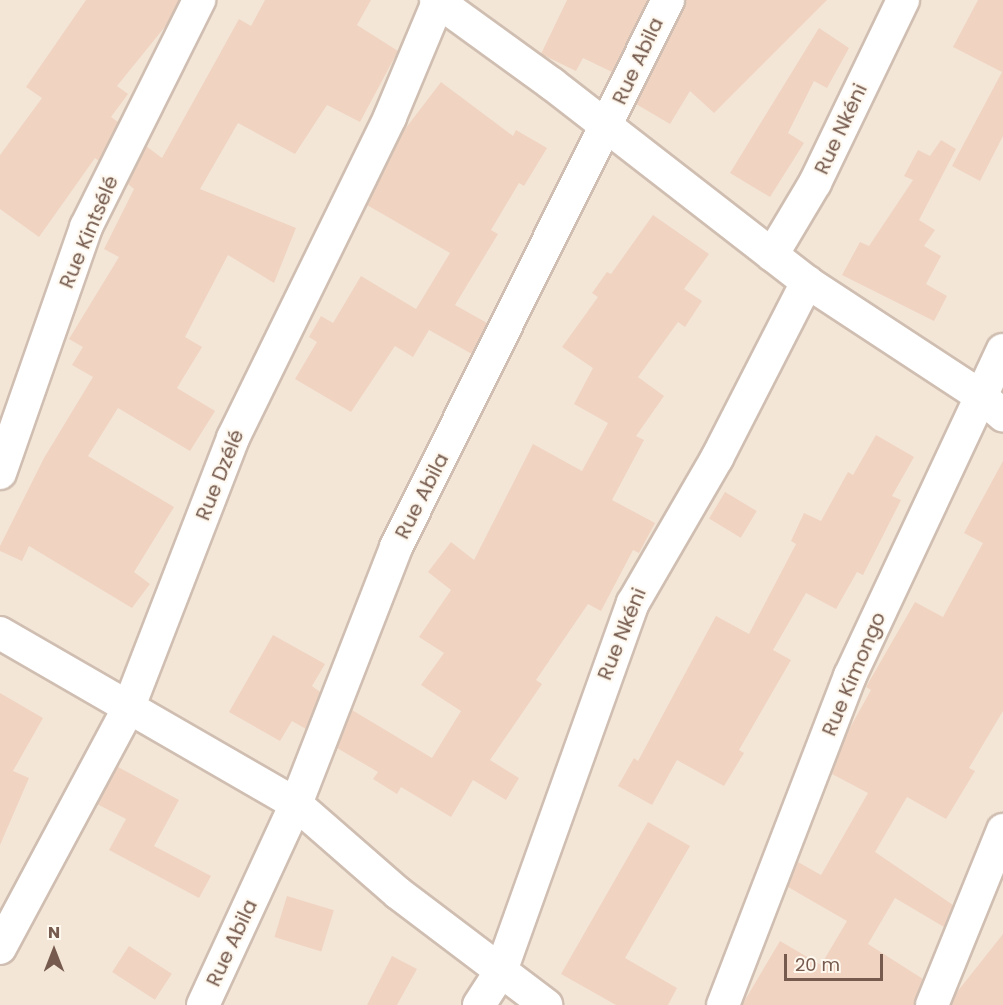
<!DOCTYPE html>
<meta charset="utf-8">
<style>
body{margin:0}
#map{position:relative;width:1003px;height:1005px;overflow:hidden;background:#fcf4e8;font-family:Poppins,sans-serif}
div>[style]{position:absolute}
[style*='--x']{left:calc(var(--x)*1px);top:calc(var(--y)*1px);width:calc(var(--w)*1px);rotate:calc(var(--a)*1deg)}
.residential>*{inset:0;background:#f3e6d7;transform-origin:0 0}
.building>*{inset:0;background:#f0d3c1;transform-origin:0 0}
.roads{filter:drop-shadow(2px 0 #cfbeb1) drop-shadow(-2px 0 #cfbeb1) drop-shadow(0 2px #cfbeb1) drop-shadow(0 -2px #cfbeb1)}
.street>*{height:32px;margin:-16px;padding:0 16px;transform-origin:16px;border-radius:16px;background:#fff}
span{translate:-50% -50%;white-space:nowrap;text-align:center;line-height:1.15;-webkit-text-stroke:4.5px #fef8ef;paint-order:stroke}
.street-label{font-size:20px;color:#755a4d}
.north{position:absolute;left:24px;top:921px;width:60px;height:60px;-webkit-text-stroke:4px #fef8ef;paint-order:stroke;rotate:0deg;font-size:16px;font-weight:700;line-height:24px;text-align:center;color:#755a4d}
.north::after{content:'';display:block;margin:auto;width:21px;height:27px;background:#755a4d;clip-path:polygon(50% 0,100% 100%,50% 72%,0 100%)}
.scale{position:absolute;left:784px;top:954px;width:99px;height:27px;box-sizing:border-box;border:3px solid #755a4d;border-top:0;padding-left:8px;font-size:18px;line-height:21px;white-space:nowrap;color:#755a4d;-webkit-text-stroke:4px #fef8ef;paint-order:stroke}
</style>
<div id="map">
<div class="residential">
<div style="left:0;top:0;width:1003px;height:1005px"></div>
</div>
<div class="building">
<div style="clip-path:polygon(86px 0,179px 0,168px 23px,117px 86px,128px 94px,111px 117px,118px 122px,99px 161px,95px 158px,39px 237px,0 209px,0 155px,42px 98px,26px 87px)"></div>
<div style="clip-path:polygon(265px 0,371px 0,357px 25px,398px 51px,360px 122px,327px 105px,295px 154px,238px 123px,200px 189px,296px 228px,274px 283px,228px 255px,185px 337px,202px 347px,177px 388px,215px 411px,190px 451px,118px 408px,88px 456px,174px 507px,134px 572px,150px 584px,132px 608px,29px 546px,22px 561px,0 551px,0 546px,44px 458px,93px 377px,72px 365px,83px 347px,69px 339px,119px 257px,104px 249px,134px 189px,128px 184px,146px 146px,162px 158px,239px 19px,251px 26px)"></div>
<div style="clip-path:polygon(567px 0,648px 0,612px 72px,583px 58px,576px 71px,541px 54px)"></div>
<div style="clip-path:polygon(686px 0,827px 0,714px 113px,690px 91px,670px 124px,636px 104px)"></div>
<div style="clip-path:polygon(978px 0,1003px 0,1003px 136px,980px 181px,952px 166px,1002px 72px,953px 47px)"></div>
<div style="clip-path:polygon(819px 28px,849px 48px,827px 88px,814px 81px,788px 133px,804px 143px,770px 197px,730px 173px)"></div>
<div style="clip-path:polygon(441px 82px,513px 136px,516px 130px,547px 148px,524px 186px,519px 183px,491px 230px,498px 234px,455px 305px,487px 323px,472px 354px,429px 330px,413px 357px,395px 346px,351px 412px,295px 379px,317px 342px,309px 337px,321px 316px,333px 323px,361px 276px,416px 309px,450px 253px,367px 205px,402px 133px)"></div>
<div style="clip-path:polygon(941px 140px,956px 149px,919px 220px,935px 230px,924px 246px,941px 256px,926px 284px,947px 296px,934px 321px,842px 275px,860px 242px,869px 246px,913px 180px,904px 176px,918px 150px,930px 156px)"></div>
<div style="clip-path:polygon(653px 215px,709px 254px,684px 289px,702px 301px,685px 327px,678px 322px,638px 377px,664px 396px,636px 436px,644px 440px,612px 500px,655px 523px,639px 553px,633px 550px,601px 611px,588px 604px,536px 680px,542px 684px,490px 760px,519px 778px,506px 800px,473px 780px,451px 817px,401px 787px,397px 794px,373px 779px,378px 772px,337px 748px,352px 710px,432px 758px,461px 711px,421px 685px,444px 653px,419px 637px,451px 590px,428px 572px,451px 542px,474px 560px,533px 444px,582px 471px,608px 423px,574px 404px,593px 368px,562px 347px,598px 297px,592px 293px,607px 272px,611px 274px)"></div>
<div style="clip-path:polygon(876px 435px,914px 457px,892px 496px,901px 500px,863px 575px,857px 572px,836px 609px,806px 593px,773px 650px,791px 660px,739px 750px,744px 753px,724px 786px,677px 760px,652px 805px,618px 786px,634px 758px,638px 761px,716px 616px,749px 634px,796px 544px,791px 541px,804px 513px,821px 521px,848px 472px,853px 475px)"></div>
<div style="clip-path:polygon(1003px 461px,1003px 711px,969px 768px,975px 771px,946px 819px,907px 797px,875px 852px,953px 905px,944px 927px,895px 898px,868px 944px,923px 979px,914px 1005px,742px 1005px,780px 941px,821px 965px,847px 921px,788px 887px,798px 862px,821px 875px,868px 793px,832px 774px,846px 735px,871px 690px,866px 687px,915px 602px,943px 617px,983px 543px,964px 533px)"></div>
<div style="left:725px;top:492px;width:37px;height:31px;rotate:31deg"></div>
<div style="clip-path:polygon(273px 635px,325px 664px,312px 686px,320px 692px,306px 729px,292px 721px,280px 741px,229px 712px)"></div>
<div style="clip-path:polygon(0 693px,43px 718px,13px 771px,29px 778px,0 845px)"></div>
<div style="clip-path:polygon(118px 767px,179px 800px,154px 846px,211px 876px,199px 898px,109px 850px,126px 819px,97px 804px)"></div>
<div style="clip-path:polygon(648px 822px,690px 846px,625px 958px,677px 988px,668px 1005px,616px 1005px,561px 974px)"></div>
<div style="left:287px;top:896px;width:49px;height:43px;rotate:17deg"></div>
<div style="clip-path:polygon(1003px 934px,1003px 1005px,951px 1005px,957px 992px)"></div>
<div style="left:129px;top:946px;width:51px;height:31px;rotate:33deg"></div>
<div style="clip-path:polygon(392px 956px,417px 969px,397px 1005px,367px 1005px)"></div>
</div>
<div class="roads">
<div class="street">
<div style="--x:436;--y:0;--w:143;--a:35.9"></div>
<div style="--x:552;--y:84;--w:323;--a:37.8"></div>
<div style="--x:807;--y:282;--w:209;--a:33.3"></div>
<div style="--x:982;--y:397;--w:28;--a:41"></div>
<div style="--x:772;--y:255;--w:84;--a:-59.2"></div>
<div style="--x:815;--y:183;--w:203;--a:-64.3"></div>
<div style="--x:0;--y:473;--w:261;--a:-70.7"></div>
<div style="--x:86;--y:227;--w:254;--a:-63.5"></div>
<div style="--x:0;--y:633;--w:342;--a:30"></div>
<div style="--x:296;--y:804;--w:135;--a:41.1"></div>
<div style="--x:398;--y:893;--w:186;--a:37.1"></div>
<div style="--x:0;--y:948;--w:271;--a:-61.8"></div>
<div style="--x:128;--y:709;--w:291;--a:-68.8"></div>
<div style="--x:233;--y:438;--w:357;--a:-63.9"></div>
<div style="--x:390;--y:117;--w:127;--a:-67.3"></div>
<div style="--x:203;--y:1005;--w:221;--a:-65.2"></div>
<div style="--x:296;--y:804;--w:276;--a:-68.7"></div>
<div style="--x:396;--y:547;--w:611;--a:-63.56"></div>
<div style="--x:479;--y:1005;--w:40;--a:-57.1"></div>
<div style="--x:501;--y:971;--w:391;--a:-70.3"></div>
<div style="--x:633;--y:603;--w:168;--a:-59.9"></div>
<div style="--x:717;--y:458;--w:198;--a:-62.9"></div>
<div style="--x:723;--y:1005;--w:353;--a:-68.9"></div>
<div style="--x:850;--y:676;--w:360;--a:-64.9"></div>
<div style="--x:932;--y:1005;--w:189;--a:-67.9"></div>
</div>
</div>
<div class="street-label">
<span style="left:638px;top:61px;rotate:-65deg">Rue Abila</span>
<span style="left:841px;top:129px;rotate:-65deg">Rue Nkéni</span>
<span style="left:89px;top:232px;rotate:-67deg">Rue Kintsélé</span>
<span style="left:220px;top:475px;rotate:-68deg">Rue Dzélé</span>
<span style="left:422px;top:496px;rotate:-63deg">Rue Abila</span>
<span style="left:622px;top:634px;rotate:-68deg">Rue Nkéni</span>
<span style="left:854px;top:674px;rotate:-67deg">Rue Kimongo</span>
<span style="left:232px;top:943px;rotate:-65deg">Rue Abila</span>
</div>
<div class="north">N</div>
<div class="scale">20 m</div>
</div>
